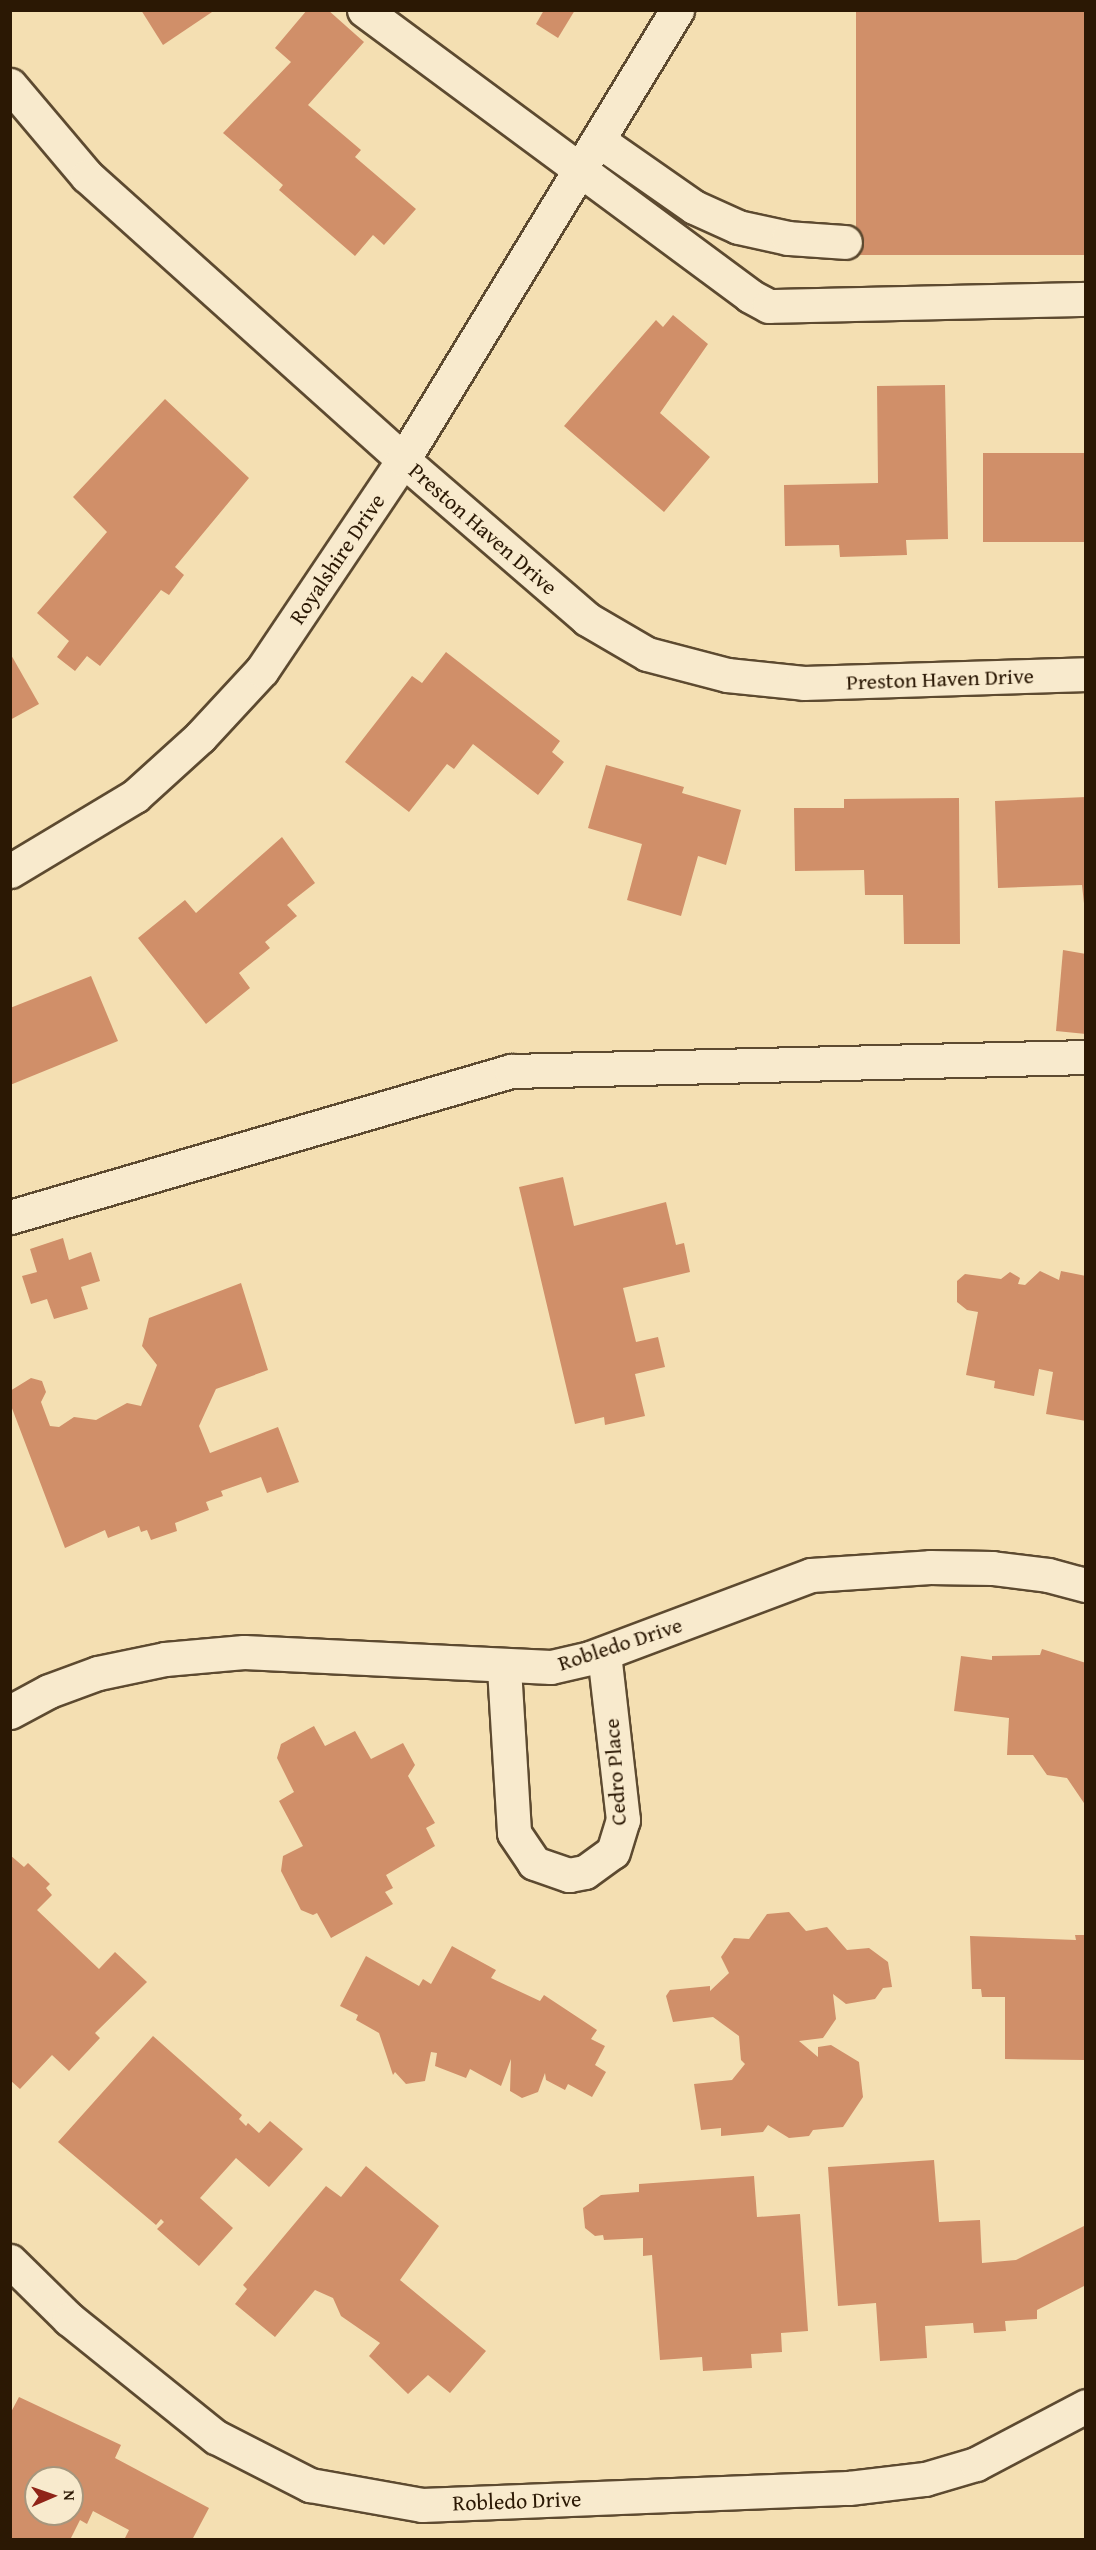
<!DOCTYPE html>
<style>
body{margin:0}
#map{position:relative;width:1096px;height:2550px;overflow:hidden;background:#f4dfb2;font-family:"Gentium Book Plus",serif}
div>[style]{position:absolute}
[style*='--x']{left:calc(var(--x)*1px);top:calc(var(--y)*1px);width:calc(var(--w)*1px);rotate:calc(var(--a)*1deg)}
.building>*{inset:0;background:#d08f69;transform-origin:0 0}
.roads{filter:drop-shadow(2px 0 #5d4a30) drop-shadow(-2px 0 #5d4a30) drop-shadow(0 2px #5d4a30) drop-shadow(0 -2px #5d4a30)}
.minor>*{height:33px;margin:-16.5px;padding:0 16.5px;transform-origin:16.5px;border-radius:16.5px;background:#f8eacd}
span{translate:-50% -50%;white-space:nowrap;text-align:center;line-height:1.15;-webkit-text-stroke:4.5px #f8eacd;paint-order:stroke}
.street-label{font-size:22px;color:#2b1804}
.frame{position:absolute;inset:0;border:12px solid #2b1804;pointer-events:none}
.north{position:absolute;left:24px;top:2466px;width:60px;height:60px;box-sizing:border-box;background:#f8eacd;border:2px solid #a6967d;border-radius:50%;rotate:88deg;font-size:16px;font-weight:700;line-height:24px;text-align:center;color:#2b1804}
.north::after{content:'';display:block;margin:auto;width:21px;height:27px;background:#8f2418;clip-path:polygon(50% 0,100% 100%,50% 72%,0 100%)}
</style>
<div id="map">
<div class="building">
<div style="clip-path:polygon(141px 10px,215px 10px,163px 45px)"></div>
<div style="clip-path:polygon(307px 10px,328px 10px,364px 42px,308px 105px,361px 150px,355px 157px,416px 209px,384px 245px,373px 235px,355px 256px,279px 190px,283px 185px,223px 133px,291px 62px,275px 48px)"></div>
<div style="clip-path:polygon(544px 10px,575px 10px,558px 38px,536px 24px)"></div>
<div style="left:856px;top:10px;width:230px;height:245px"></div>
<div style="clip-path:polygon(673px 315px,708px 344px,660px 413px,710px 457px,664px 512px,564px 426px,656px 320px,663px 327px)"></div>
<div style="clip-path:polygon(945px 385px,948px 539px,906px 540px,907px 555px,840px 557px,839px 545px,785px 546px,784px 485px,878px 483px,877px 386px)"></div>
<div style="clip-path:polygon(165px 399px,249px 478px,175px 567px,184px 575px,169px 595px,161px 590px,100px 666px,87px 656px,75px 671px,57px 657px,69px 641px,37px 613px,107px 532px,73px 497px)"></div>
<div style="left:1086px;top:453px;width:89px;height:103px;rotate:90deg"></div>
<div style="clip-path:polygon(446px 652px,560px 741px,552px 752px,564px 762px,538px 795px,473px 744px,454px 769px,447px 764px,409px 812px,345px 762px,412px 676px,422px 683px)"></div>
<div style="clip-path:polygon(10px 653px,39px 704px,10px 720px)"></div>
<div style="clip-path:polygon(606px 765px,684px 787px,682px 793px,741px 810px,726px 865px,698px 856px,681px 916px,627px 900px,642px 844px,588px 828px)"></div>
<div style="clip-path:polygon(1086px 797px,1086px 922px,1082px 885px,998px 888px,995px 801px)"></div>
<div style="clip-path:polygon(959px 798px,960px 944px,904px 944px,903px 895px,865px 895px,864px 870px,795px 871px,794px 808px,844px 808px,844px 799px)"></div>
<div style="clip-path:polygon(282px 837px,315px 883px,287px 905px,297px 916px,265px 942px,270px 948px,239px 973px,250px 988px,206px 1024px,138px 938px,185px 900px,196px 913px)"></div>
<div style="clip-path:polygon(1063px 950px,1086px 954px,1086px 1034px,1056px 1031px)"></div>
<div style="clip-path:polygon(91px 976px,118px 1041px,10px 1085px,10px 1008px)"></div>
<div style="clip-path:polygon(563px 1177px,574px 1226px,666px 1202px,676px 1245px,684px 1243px,690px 1272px,623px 1288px,636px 1342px,658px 1337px,665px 1367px,635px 1374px,645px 1416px,605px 1425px,604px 1417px,575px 1424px,519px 1187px)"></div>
<div style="clip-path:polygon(63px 1238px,69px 1260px,91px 1252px,100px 1281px,81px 1287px,88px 1309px,54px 1319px,47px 1299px,31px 1304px,22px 1276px,37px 1272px,30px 1249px)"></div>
<div style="clip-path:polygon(1040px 1271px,1059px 1280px,1061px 1271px,1086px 1276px,1086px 1421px,1046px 1414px,1053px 1372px,1039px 1369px,1034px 1396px,994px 1388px,995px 1381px,966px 1375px,978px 1312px,967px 1310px,957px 1302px,957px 1281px,965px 1274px,1001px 1279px,1010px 1272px,1020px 1278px,1018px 1284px,1025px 1285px)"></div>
<div style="clip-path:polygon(241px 1283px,268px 1370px,216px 1389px,199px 1426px,210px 1453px,278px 1427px,299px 1482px,267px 1493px,261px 1477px,221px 1491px,223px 1496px,206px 1502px,209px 1510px,175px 1523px,177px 1531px,151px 1540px,147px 1530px,141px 1532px,139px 1526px,108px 1538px,105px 1530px,65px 1548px,10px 1403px,10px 1391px,31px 1378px,42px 1381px,46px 1392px,41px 1402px,50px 1426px,59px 1427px,74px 1417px,96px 1420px,127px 1403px,141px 1406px,157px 1365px,142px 1346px,149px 1318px)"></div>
<div style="clip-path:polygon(1042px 1649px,1086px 1663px,1086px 1806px,1067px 1778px,1047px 1775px,1033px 1755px,1007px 1755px,1009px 1718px,954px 1711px,961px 1656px,992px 1660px,992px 1656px,1040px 1655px)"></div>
<div style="clip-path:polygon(314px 1726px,325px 1746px,355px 1731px,371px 1759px,403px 1743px,415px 1765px,408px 1776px,435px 1823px,426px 1828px,435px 1846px,386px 1875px,393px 1888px,385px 1892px,393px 1904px,331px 1938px,317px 1913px,313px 1915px,301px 1910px,281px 1871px,283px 1856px,303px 1846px,279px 1801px,294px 1792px,277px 1758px,281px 1744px)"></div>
<div style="clip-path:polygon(10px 1855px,24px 1867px,28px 1863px,50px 1884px,46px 1888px,52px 1895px,37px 1910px,99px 1969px,115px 1952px,147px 1982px,95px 2033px,100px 2038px,69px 2071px,52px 2055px,20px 2089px,10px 2080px)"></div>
<div style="clip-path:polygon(789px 1912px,806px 1931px,827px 1927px,847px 1950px,869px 1948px,888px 1962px,892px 1987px,883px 1988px,875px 1999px,846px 2004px,833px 1994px,836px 2019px,823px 2038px,799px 2041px,818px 2057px,818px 2047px,831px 2045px,859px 2062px,863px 2097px,843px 2127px,813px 2130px,809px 2136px,789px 2138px,768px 2125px,763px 2132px,721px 2136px,721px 2128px,701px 2130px,694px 2084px,732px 2080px,745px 2064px,741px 2060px,739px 2036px,713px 2017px,673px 2022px,666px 1996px,670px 1990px,710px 1986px,710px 1991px,729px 1973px,721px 1957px,734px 1938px,749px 1939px,767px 1914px)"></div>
<div style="clip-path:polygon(1075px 1935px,1086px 1935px,1086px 2060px,1005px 2059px,1005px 1997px,982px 1997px,981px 1989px,972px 1989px,970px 1936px,1076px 1940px)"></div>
<div style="clip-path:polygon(452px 1946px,496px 1970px,491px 1978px,540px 2001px,544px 1995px,597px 2030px,591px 2039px,605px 2046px,595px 2065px,606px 2072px,592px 2097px,568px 2084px,565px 2090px,546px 2080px,545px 2073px,538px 2092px,522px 2098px,510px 2091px,511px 2059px,501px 2086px,470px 2069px,466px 2078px,435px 2066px,437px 2053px,431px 2052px,425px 2081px,406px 2084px,395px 2072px,393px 2075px,379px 2033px,356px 2020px,358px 2015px,340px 2006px,366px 1956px,419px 1986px,423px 1979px,431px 1984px)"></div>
<div style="clip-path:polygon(153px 2036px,242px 2115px,239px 2119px,246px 2126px,248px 2123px,259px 2133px,270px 2121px,303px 2149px,269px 2187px,236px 2158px,200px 2198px,233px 2228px,199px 2266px,157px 2229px,164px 2222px,161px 2219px,156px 2225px,58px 2142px)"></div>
<div style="clip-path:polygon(934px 2160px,939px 2222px,980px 2220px,982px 2263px,1016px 2260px,1084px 2226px,1086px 2285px,1037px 2310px,1037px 2319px,1005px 2321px,1006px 2331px,974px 2333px,973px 2323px,925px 2326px,927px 2358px,880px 2361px,876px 2303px,838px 2306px,828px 2167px)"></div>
<div style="clip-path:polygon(366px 2166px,439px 2226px,400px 2280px,486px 2351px,450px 2393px,428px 2375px,408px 2394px,369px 2356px,380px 2343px,341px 2316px,333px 2298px,315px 2290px,275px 2337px,235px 2304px,247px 2289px,243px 2285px,326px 2186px,341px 2197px)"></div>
<div style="clip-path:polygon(754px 2176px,757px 2217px,800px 2214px,808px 2331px,781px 2333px,782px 2352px,751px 2354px,752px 2368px,703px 2371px,702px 2357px,660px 2360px,652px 2255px,643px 2256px,643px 2238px,604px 2240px,603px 2235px,595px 2236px,585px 2228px,583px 2208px,601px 2195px,639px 2192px,639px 2184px)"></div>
<div style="clip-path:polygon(evenodd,19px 2397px,121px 2445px,115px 2458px,209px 2508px,192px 2540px,124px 2540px,129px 2530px,93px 2511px,87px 2524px,80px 2520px,70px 2540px,10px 2540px,10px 2414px,19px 2397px,36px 2478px,72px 2478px,72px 2514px,36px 2514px,36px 2478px)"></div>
</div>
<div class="roads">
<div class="minor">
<div style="--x:364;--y:10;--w:480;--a:36.5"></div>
<div style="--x:750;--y:296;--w:21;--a:28"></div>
<div style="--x:769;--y:306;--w:317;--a:-1.3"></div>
<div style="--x:10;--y:85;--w:119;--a:49.8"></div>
<div style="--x:87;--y:176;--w:425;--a:41.9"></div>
<div style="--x:403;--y:460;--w:243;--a:40.8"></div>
<div style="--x:587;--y:619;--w:69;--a:30.3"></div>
<div style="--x:647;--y:654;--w:83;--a:14.7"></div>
<div style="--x:727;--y:675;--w:77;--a:5.9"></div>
<div style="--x:804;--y:683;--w:282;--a:-1.8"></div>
<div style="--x:598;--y:140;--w:117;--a:34.9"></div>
<div style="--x:694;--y:207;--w:48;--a:24.4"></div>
<div style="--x:738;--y:227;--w:51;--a:12.4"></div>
<div style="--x:788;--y:238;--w:57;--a:4"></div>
<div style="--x:10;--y:871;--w:146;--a:-31"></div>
<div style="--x:135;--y:796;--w:88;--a:-42.2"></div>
<div style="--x:200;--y:737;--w:91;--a:-47.2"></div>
<div style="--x:262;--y:670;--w:253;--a:-56.1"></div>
<div style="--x:403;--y:460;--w:527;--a:-58.66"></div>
<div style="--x:10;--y:1217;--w:522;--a:-16.25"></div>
<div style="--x:511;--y:1071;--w:575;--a:-1.39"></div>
<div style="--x:504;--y:1668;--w:165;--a:86.5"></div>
<div style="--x:514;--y:1833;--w:36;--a:56"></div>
<div style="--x:534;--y:1863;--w:37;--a:19"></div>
<div style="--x:569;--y:1875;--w:16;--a:-11"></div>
<div style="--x:585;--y:1872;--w:34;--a:-36"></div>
<div style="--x:613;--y:1852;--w:34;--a:-73"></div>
<div style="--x:623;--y:1820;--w:168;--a:-96.5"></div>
<div style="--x:10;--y:1712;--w:44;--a:-28.3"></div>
<div style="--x:49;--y:1691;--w:52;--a:-20.2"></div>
<div style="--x:98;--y:1673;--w:68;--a:-11.8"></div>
<div style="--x:165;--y:1659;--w:79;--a:-5.1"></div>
<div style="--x:244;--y:1652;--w:307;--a:2.8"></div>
<div style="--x:551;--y:1667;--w:40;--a:-13"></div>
<div style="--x:590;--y:1658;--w:236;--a:-20.6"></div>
<div style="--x:811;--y:1575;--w:119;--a:-3.8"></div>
<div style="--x:930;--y:1567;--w:62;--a:0.9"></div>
<div style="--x:992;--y:1568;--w:56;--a:7.1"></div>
<div style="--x:1048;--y:1575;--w:39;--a:15"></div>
<div style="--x:10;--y:2261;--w:83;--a:44.5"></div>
<div style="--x:69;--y:2319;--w:189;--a:38.8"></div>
<div style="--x:216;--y:2437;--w:106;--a:27.1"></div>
<div style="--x:310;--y:2485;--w:114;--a:10.1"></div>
<div style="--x:422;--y:2505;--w:427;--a:-2.3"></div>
<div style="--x:849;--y:2488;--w:77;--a:-6.8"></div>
<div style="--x:925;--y:2479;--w:53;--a:-16.4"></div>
<div style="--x:976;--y:2464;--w:124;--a:-27.8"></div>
</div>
</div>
<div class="street-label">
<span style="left:483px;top:529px;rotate:41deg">Preston Haven Drive</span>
<span style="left:337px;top:559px;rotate:-56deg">Royalshire Drive</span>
<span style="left:940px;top:679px;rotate:-2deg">Preston Haven Drive</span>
<span style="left:620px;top:1644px;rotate:-18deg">Robledo Drive</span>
<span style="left:615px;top:1772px;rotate:-94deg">Cedro Place</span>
<span style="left:517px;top:2501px;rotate:-2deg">Robledo Drive</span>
</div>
<div class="frame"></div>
<div class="north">N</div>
</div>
